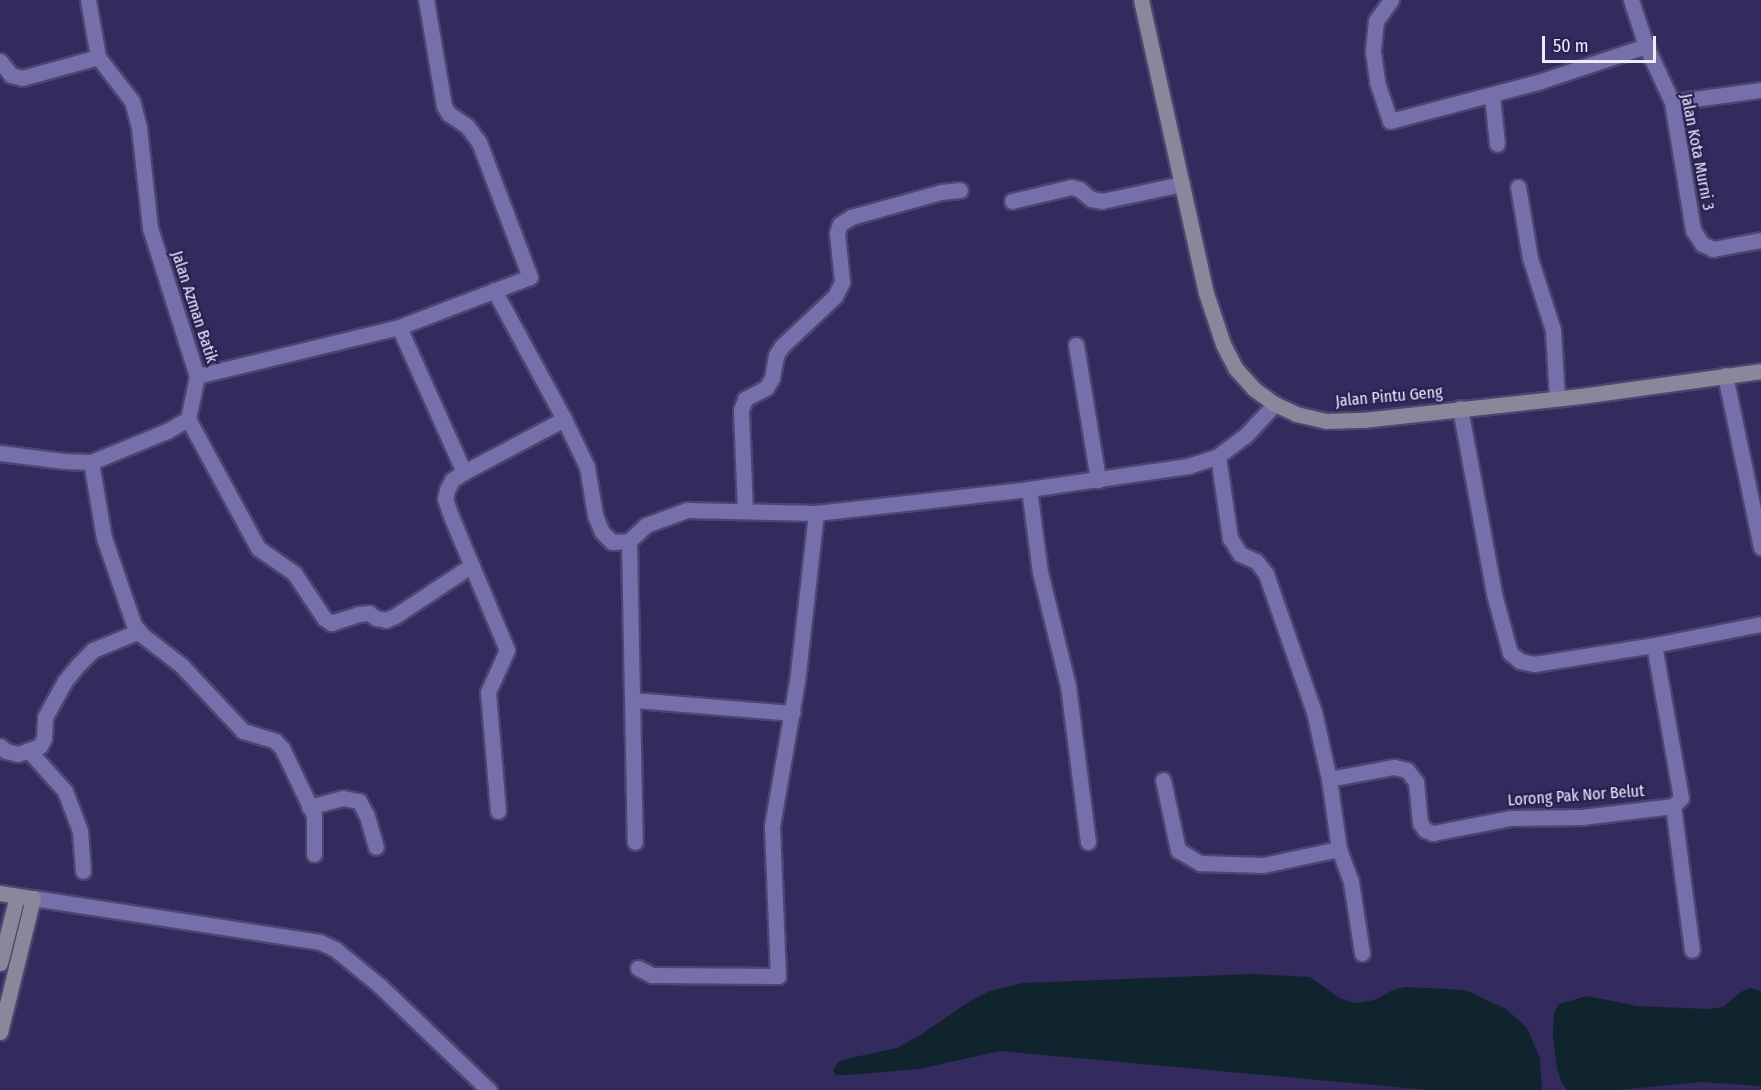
<!DOCTYPE html>
<style>
body{margin:0}
#map{position:relative;width:1761px;height:1090px;overflow:hidden;background:#332a5d;font-family:"Fira Sans Condensed",sans-serif}
div>[style]{position:absolute}
[style*='--x']{left:calc(var(--x)*1px);top:calc(var(--y)*1px);width:calc(var(--w)*1px);rotate:calc(var(--a)*1deg)}
.water>*{inset:0;background:#0f242d}
.roads{filter:drop-shadow(2px 0 #4e456f) drop-shadow(-2px 0 #4e456f) drop-shadow(0 2px #4e456f) drop-shadow(0 -2px #4e456f)}
.street>*{height:15px;margin:-7.5px;padding:0 7.5px;transform-origin:7.5px;border-radius:7.5px;background:#7670aa}
.secondary>*{height:15px;margin:-7.5px;padding:0 7.5px;transform-origin:7.5px;border-radius:7.5px;background:#8b8699}
span{translate:-50% -50%;white-space:nowrap;text-align:center;line-height:1.15;-webkit-text-stroke:4.5px #292052;paint-order:stroke}
.street-label{font-size:16px;color:#ecebff}
.scale{position:absolute;left:1542px;top:36px;width:114px;height:27px;box-sizing:border-box;border:3px solid #ecebff;border-top:0;padding-left:8px;font-size:18px;line-height:21px;white-space:nowrap;color:#ecebff;-webkit-text-stroke:4px #292052;paint-order:stroke}
</style>
<div id="map">
<div class="water">
<div style="clip-path:polygon(1252px 974px,1310px 977px,1339px 998px,1355px 1003px,1375px 1000px,1393px 990px,1405px 987px,1465px 990px,1506px 1009px,1527px 1028px,1540px 1058px,1542px 1090px,1428px 1090px,1000px 1051px,919px 1069px,848px 1075px,836px 1075px,833px 1071px,838px 1062px,846px 1059px,897px 1048px,922px 1034px,970px 1001px,990px 991px,1023px 983px)"></div>
<div style="clip-path:polygon(1750px 988px,1761px 991px,1761px 1086px,1702px 1082px,1618px 1090px,1567px 1090px,1562px 1083px,1557px 1069px,1553px 1035px,1554px 1014px,1559px 1004px,1587px 996px,1637px 1006px,1708px 1009px,1723px 1007px,1741px 992px)"></div>
</div>
<div class="roads">
<div class="street">
<div style="--x:88;--y:0;--w:58;--a:80"></div>
<div style="--x:1391;--y:0;--w:26;--a:126"></div>
<div style="--x:1376;--y:21;--w:31;--a:96"></div>
<div style="--x:1373;--y:52;--w:30;--a:82"></div>
<div style="--x:1377;--y:82;--w:41;--a:71.6"></div>
<div style="--x:1390;--y:121;--w:156;--a:-14.8"></div>
<div style="--x:1541;--y:81;--w:111;--a:-18.4"></div>
<div style="--x:1631;--y:0;--w:48;--a:71.9"></div>
<div style="--x:1646;--y:46;--w:62;--a:65.1"></div>
<div style="--x:1672;--y:102;--w:130;--a:80.7"></div>
<div style="--x:1693;--y:230;--w:17;--a:57"></div>
<div style="--x:1702;--y:244;--w:12;--a:24"></div>
<div style="--x:1713;--y:249;--w:49;--a:-10.6"></div>
<div style="--x:0;--y:61;--w:18;--a:52"></div>
<div style="--x:11;--y:75;--w:11;--a:15"></div>
<div style="--x:22;--y:78;--w:79;--a:-15.4"></div>
<div style="--x:98;--y:57;--w:56;--a:52.3"></div>
<div style="--x:132;--y:101;--w:28;--a:75"></div>
<div style="--x:139;--y:128;--w:101;--a:83.7"></div>
<div style="--x:150;--y:228;--w:155;--a:72.4"></div>
<div style="--x:197;--y:376;--w:44;--a:101.8"></div>
<div style="--x:188;--y:419;--w:147;--a:61.5"></div>
<div style="--x:258;--y:548;--w:44;--a:34.8"></div>
<div style="--x:294;--y:573;--w:54;--a:56.3"></div>
<div style="--x:324;--y:618;--w:9;--a:36"></div>
<div style="--x:331;--y:623;--w:28;--a:-18"></div>
<div style="--x:358;--y:614;--w:11;--a:-5"></div>
<div style="--x:369;--y:613;--w:9;--a:36"></div>
<div style="--x:376;--y:618;--w:10;--a:11"></div>
<div style="--x:386;--y:620;--w:10;--a:-24"></div>
<div style="--x:395;--y:616;--w:92;--a:-33.5"></div>
<div style="--x:1492;--y:95;--w:49;--a:84.2"></div>
<div style="--x:1672;--y:102;--w:90;--a:-7.7"></div>
<div style="--x:1518;--y:187;--w:72;--a:80.4"></div>
<div style="--x:1530;--y:258;--w:76;--a:72.3"></div>
<div style="--x:1553;--y:330;--w:69;--a:86.7"></div>
<div style="--x:1012;--y:201;--w:61;--a:-13.3"></div>
<div style="--x:1071;--y:187;--w:8;--a:14"></div>
<div style="--x:1079;--y:189;--w:16;--a:40"></div>
<div style="--x:1091;--y:199;--w:11;--a:10"></div>
<div style="--x:1102;--y:201;--w:82;--a:-12"></div>
<div style="--x:494;--y:290;--w:147;--a:61.5"></div>
<div style="--x:564;--y:419;--w:53;--a:64.4"></div>
<div style="--x:587;--y:467;--w:49;--a:80.5"></div>
<div style="--x:595;--y:515;--w:18;--a:68"></div>
<div style="--x:602;--y:532;--w:14;--a:45"></div>
<div style="--x:612;--y:542;--w:17;--a:-3"></div>
<div style="--x:629;--y:541;--w:23;--a:-43"></div>
<div style="--x:646;--y:525;--w:44;--a:-20.1"></div>
<div style="--x:687;--y:510;--w:129;--a:1.3"></div>
<div style="--x:816;--y:513;--w:214;--a:-6.4"></div>
<div style="--x:1029;--y:489;--w:161;--a:-8.2"></div>
<div style="--x:1188;--y:466;--w:32;--a:-18"></div>
<div style="--x:1218;--y:456;--w:34;--a:-37"></div>
<div style="--x:1245;--y:436;--w:44;--a:-46.8"></div>
<div style="--x:399;--y:327;--w:159;--a:65.9"></div>
<div style="--x:1076;--y:345;--w:137;--a:80.7"></div>
<div style="--x:1725;--y:375;--w:176;--a:78.2"></div>
<div style="--x:197;--y:376;--w:208;--a:-13.6"></div>
<div style="--x:399;--y:327;--w:140;--a:-20.9"></div>
<div style="--x:530;--y:277;--w:144;--a:-110.7"></div>
<div style="--x:479;--y:142;--w:20;--a:-127"></div>
<div style="--x:467;--y:126;--w:22;--a:-146"></div>
<div style="--x:449;--y:114;--w:9;--a:-122"></div>
<div style="--x:444;--y:106;--w:108;--a:-99.6"></div>
<div style="--x:1460;--y:408;--w:189;--a:79.6"></div>
<div style="--x:1494;--y:594;--w:61;--a:74.8"></div>
<div style="--x:1510;--y:653;--w:13;--a:39"></div>
<div style="--x:1520;--y:661;--w:14;--a:12"></div>
<div style="--x:1534;--y:664;--w:121;--a:-9"></div>
<div style="--x:1654;--y:645;--w:109;--a:-11.1"></div>
<div style="--x:0;--y:453;--w:64;--a:7.2"></div>
<div style="--x:63;--y:461;--w:28;--a:2"></div>
<div style="--x:91;--y:462;--w:82;--a:-22.2"></div>
<div style="--x:167;--y:431;--w:24;--a:-30"></div>
<div style="--x:1218;--y:456;--w:83;--a:81.7"></div>
<div style="--x:1230;--y:538;--w:19;--a:58"></div>
<div style="--x:1240;--y:554;--w:17;--a:24"></div>
<div style="--x:1256;--y:561;--w:16;--a:52"></div>
<div style="--x:1266;--y:574;--w:146;--a:70.8"></div>
<div style="--x:1314;--y:712;--w:69;--a:77.4"></div>
<div style="--x:1329;--y:779;--w:71;--a:81.9"></div>
<div style="--x:1339;--y:849;--w:35;--a:70"></div>
<div style="--x:1351;--y:882;--w:72;--a:81.2"></div>
<div style="--x:91;--y:462;--w:77;--a:80.3"></div>
<div style="--x:104;--y:538;--w:92;--a:71"></div>
<div style="--x:134;--y:625;--w:13;--a:51"></div>
<div style="--x:142;--y:635;--w:49;--a:37.6"></div>
<div style="--x:181;--y:665;--w:91;--a:46.8"></div>
<div style="--x:243;--y:731;--w:34;--a:17"></div>
<div style="--x:275;--y:741;--w:10;--a:45"></div>
<div style="--x:282;--y:748;--w:74;--a:64.5"></div>
<div style="--x:314;--y:815;--w:39;--a:90"></div>
<div style="--x:1029;--y:489;--w:84;--a:82.5"></div>
<div style="--x:1040;--y:572;--w:117;--a:76.2"></div>
<div style="--x:1068;--y:686;--w:157;--a:82.7"></div>
<div style="--x:745;--y:511;--w:101;--a:-92.3"></div>
<div style="--x:741;--y:410;--w:12;--a:-70"></div>
<div style="--x:745;--y:399;--w:24;--a:-28"></div>
<div style="--x:766;--y:388;--w:12;--a:-59"></div>
<div style="--x:772;--y:378;--w:23;--a:-80"></div>
<div style="--x:776;--y:355;--w:11;--a:-56"></div>
<div style="--x:782;--y:346;--w:73;--a:-43.3"></div>
<div style="--x:835;--y:296;--w:16;--a:-63"></div>
<div style="--x:842;--y:282;--w:49;--a:-95.8"></div>
<div style="--x:837;--y:233;--w:9;--a:-72"></div>
<div style="--x:840;--y:224;--w:13;--a:-32"></div>
<div style="--x:851;--y:217;--w:93;--a:-15.5"></div>
<div style="--x:941;--y:192;--w:19;--a:-6"></div>
<div style="--x:629;--y:541;--w:301;--a:88.9"></div>
<div style="--x:634;--y:700;--w:159;--a:4.7"></div>
<div style="--x:0;--y:746;--w:8;--a:40"></div>
<div style="--x:6;--y:751;--w:12;--a:14"></div>
<div style="--x:18;--y:754;--w:23;--a:-20"></div>
<div style="--x:40;--y:746;--w:9;--a:-63"></div>
<div style="--x:44;--y:738;--w:21;--a:-87"></div>
<div style="--x:45;--y:717;--w:41;--a:-60.9"></div>
<div style="--x:65;--y:681;--w:22;--a:-51"></div>
<div style="--x:79;--y:664;--w:20;--a:-45"></div>
<div style="--x:93;--y:650;--w:50;--a:-22.4"></div>
<div style="--x:30;--y:752;--w:52;--a:48.1"></div>
<div style="--x:65;--y:791;--w:43;--a:69.4"></div>
<div style="--x:80;--y:831;--w:40;--a:85.7"></div>
<div style="--x:1329;--y:779;--w:66;--a:-10.5"></div>
<div style="--x:1394;--y:767;--w:13;--a:13"></div>
<div style="--x:1407;--y:770;--w:15;--a:53"></div>
<div style="--x:1416;--y:782;--w:41;--a:84.4"></div>
<div style="--x:1420;--y:823;--w:9;--a:54"></div>
<div style="--x:1425;--y:830;--w:9;--a:21"></div>
<div style="--x:1433;--y:833;--w:78;--a:-11"></div>
<div style="--x:1510;--y:818;--w:72;--a:-0.8"></div>
<div style="--x:1582;--y:817;--w:92;--a:-6.9"></div>
<div style="--x:1673;--y:806;--w:11;--a:-45"></div>
<div style="--x:1681;--y:798;--w:155;--a:-100"></div>
<div style="--x:1163;--y:780;--w:72;--a:77.9"></div>
<div style="--x:1178;--y:850;--w:26;--a:31"></div>
<div style="--x:1200;--y:863;--w:63;--a:1.8"></div>
<div style="--x:1263;--y:865;--w:78;--a:-11.9"></div>
<div style="--x:1673;--y:806;--w:145;--a:82.5"></div>
<div style="--x:309;--y:807;--w:35;--a:-15"></div>
<div style="--x:343;--y:798;--w:16;--a:11"></div>
<div style="--x:359;--y:801;--w:17;--a:62"></div>
<div style="--x:367;--y:816;--w:32;--a:74"></div>
<div style="--x:498;--y:811;--w:119;--a:-94.8"></div>
<div style="--x:488;--y:692;--w:46;--a:-65.7"></div>
<div style="--x:507;--y:650;--w:145;--a:-112.7"></div>
<div style="--x:451;--y:516;--w:18;--a:-109"></div>
<div style="--x:445;--y:499;--w:9;--a:-77"></div>
<div style="--x:447;--y:490;--w:11;--a:-63"></div>
<div style="--x:452;--y:480;--w:14;--a:-34"></div>
<div style="--x:464;--y:472;--w:113;--a:-27.9"></div>
<div style="--x:33;--y:898;--w:290;--a:8.7"></div>
<div style="--x:320;--y:942;--w:17;--a:25"></div>
<div style="--x:335;--y:949;--w:58;--a:39.4"></div>
<div style="--x:380;--y:986;--w:151;--a:43.7"></div>
<div style="--x:638;--y:968;--w:16;--a:27"></div>
<div style="--x:652;--y:975;--w:126;--a:0.5"></div>
<div style="--x:778;--y:976;--w:150;--a:-92.3"></div>
<div style="--x:772;--y:826;--w:146;--a:-80.2"></div>
<div style="--x:797;--y:682;--w:170;--a:-83.6"></div>
</div>
<div class="secondary">
<div style="--x:1141;--y:0;--w:300;--a:77.5"></div>
<div style="--x:1206;--y:293;--w:54;--a:71.6"></div>
<div style="--x:1223;--y:344;--w:28;--a:63"></div>
<div style="--x:1236;--y:369;--w:27;--a:48"></div>
<div style="--x:1254;--y:389;--w:26;--a:36"></div>
<div style="--x:1275;--y:404;--w:23;--a:25"></div>
<div style="--x:1296;--y:414;--w:31;--a:13"></div>
<div style="--x:1326;--y:421;--w:37;--a:-2"></div>
<div style="--x:1363;--y:420;--w:219;--a:-6.3"></div>
<div style="--x:1581;--y:396;--w:182;--a:-7.9"></div>
<div style="--x:0;--y:893;--w:33;--a:9"></div>
<div style="--x:33;--y:898;--w:138;--a:103.8"></div>
<div style="--x:0;--y:963;--w:69;--a:-75.8"></div>
</div>
</div>
<div class="street-label">
<span style="left:1697px;top:152px;rotate:79deg">Jalan Kota Murni 3</span>
<span style="left:194px;top:307px;rotate:72deg">Jalan Azman Batik</span>
<span style="left:1389px;top:397px;rotate:-5deg">Jalan Pintu Geng</span>
<span style="left:1576px;top:796px;rotate:-4deg">Lorong Pak Nor Belut</span>
</div>
<div class="scale">50 m</div>
</div>
